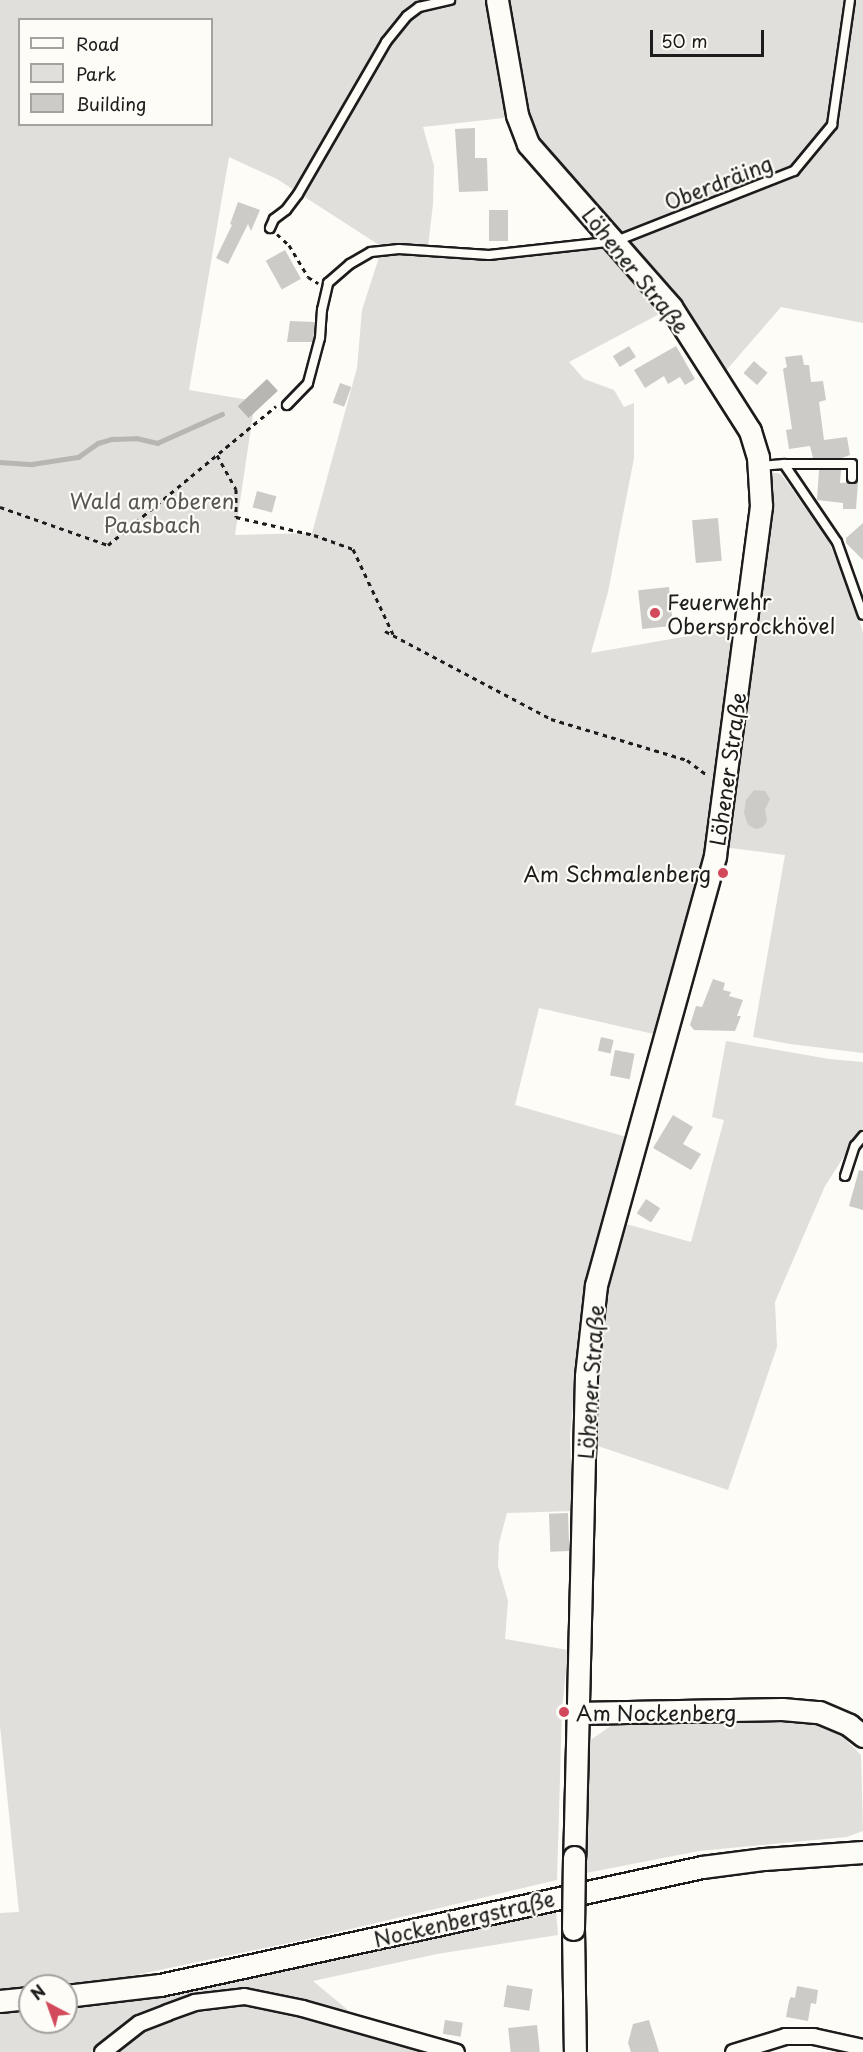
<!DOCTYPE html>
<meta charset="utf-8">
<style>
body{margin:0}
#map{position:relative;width:863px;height:2052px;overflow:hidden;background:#fdfcf7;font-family:"Playpen Sans",sans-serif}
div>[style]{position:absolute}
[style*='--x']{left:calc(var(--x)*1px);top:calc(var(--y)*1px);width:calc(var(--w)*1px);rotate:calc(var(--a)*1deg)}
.green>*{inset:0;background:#e0dfdb}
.water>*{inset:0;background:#b7b6b2;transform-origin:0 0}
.stream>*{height:4.5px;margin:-2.25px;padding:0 2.25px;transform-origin:2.25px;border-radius:2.25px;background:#b7b6b2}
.building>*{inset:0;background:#cccbc8;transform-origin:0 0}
.path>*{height:3px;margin-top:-1.5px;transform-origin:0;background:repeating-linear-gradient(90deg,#1c1c1c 0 4.5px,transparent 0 9px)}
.roads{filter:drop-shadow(2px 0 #1c1c1c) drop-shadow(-2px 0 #1c1c1c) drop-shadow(0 2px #1c1c1c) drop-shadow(0 -2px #1c1c1c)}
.lane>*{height:8px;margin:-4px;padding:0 4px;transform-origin:4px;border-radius:4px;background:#fdfcf7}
.street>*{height:15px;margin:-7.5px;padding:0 7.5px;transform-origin:7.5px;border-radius:7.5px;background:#fdfcf7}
.secondary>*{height:21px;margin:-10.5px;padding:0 10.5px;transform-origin:10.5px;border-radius:10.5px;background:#fdfcf7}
.bridges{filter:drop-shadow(2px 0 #1c1c1c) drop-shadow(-2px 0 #1c1c1c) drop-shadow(0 2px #1c1c1c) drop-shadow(0 -2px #1c1c1c)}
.secondary-bridge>*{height:21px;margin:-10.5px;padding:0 10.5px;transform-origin:10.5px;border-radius:10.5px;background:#fdfcf7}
.dots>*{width:16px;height:16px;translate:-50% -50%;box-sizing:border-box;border:3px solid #fdfcf7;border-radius:50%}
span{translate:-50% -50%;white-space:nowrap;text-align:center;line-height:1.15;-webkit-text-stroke:4.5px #fdfcf7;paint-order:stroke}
.street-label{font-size:21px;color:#1c1c1c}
.park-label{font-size:21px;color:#575655}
.poi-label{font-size:21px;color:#1c1c1c}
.left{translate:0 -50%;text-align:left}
.right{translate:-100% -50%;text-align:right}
.legend{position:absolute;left:18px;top:18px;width:195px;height:108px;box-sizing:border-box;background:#fdfcf7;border:2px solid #a3a29f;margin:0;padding:8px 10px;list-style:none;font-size:18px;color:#1c1c1c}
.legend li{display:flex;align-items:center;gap:12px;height:30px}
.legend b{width:30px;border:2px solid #a3a29f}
.north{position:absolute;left:18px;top:1974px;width:60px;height:60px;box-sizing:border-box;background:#fdfcf7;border:2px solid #a3a29f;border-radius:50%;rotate:319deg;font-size:16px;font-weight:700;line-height:24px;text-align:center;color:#1c1c1c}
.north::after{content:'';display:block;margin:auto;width:21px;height:27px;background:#d1495b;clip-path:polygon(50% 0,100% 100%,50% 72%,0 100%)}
.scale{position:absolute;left:650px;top:30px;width:114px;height:27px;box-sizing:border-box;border:3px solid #1c1c1c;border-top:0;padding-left:8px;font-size:18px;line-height:21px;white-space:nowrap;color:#1c1c1c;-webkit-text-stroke:4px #fdfcf7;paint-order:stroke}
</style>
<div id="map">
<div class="green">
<div style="clip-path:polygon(evenodd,0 0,489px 0,512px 117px,423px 127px,434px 166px,433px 204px,428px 247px,380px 248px,379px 245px,277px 179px,229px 157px,189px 390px,255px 401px,235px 535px,312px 533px,357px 368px,362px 310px,380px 254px,397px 252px,496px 259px,613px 245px,665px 311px,569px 362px,584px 379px,614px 390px,624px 407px,634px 403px,634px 458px,608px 592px,591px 653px,734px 628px,709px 846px,658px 1035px,539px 1008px,515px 1105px,630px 1138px,576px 1379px,570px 1435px,573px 1511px,507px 1513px,499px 1543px,498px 1566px,508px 1601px,505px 1639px,568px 1650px,562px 1710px,557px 1880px,308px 1939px,126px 1977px,0 1990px,0 1913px,19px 1912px,0 1726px,0 0,20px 20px,212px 20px,212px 124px,20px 124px,20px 20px)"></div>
<div style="clip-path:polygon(505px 0,863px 0,863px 323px,781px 307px,723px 374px,700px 334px,663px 282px,537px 143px,522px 114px)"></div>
<div style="clip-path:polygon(765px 471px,781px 474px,826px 536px,851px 592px,863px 633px,863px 1053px,790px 1044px,753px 1037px,785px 855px,723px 847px)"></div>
<div style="clip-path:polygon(726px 1041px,829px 1059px,863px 1062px,863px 1127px,825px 1186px,775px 1302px,777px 1347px,728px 1490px,592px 1444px,594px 1375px,603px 1286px,619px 1222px,691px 1242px,724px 1120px,712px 1117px)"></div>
<div style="clip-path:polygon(770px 1718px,804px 1720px,835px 1729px,861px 1755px,863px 1831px,847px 1837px,699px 1851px,586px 1873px,588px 1749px,592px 1739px,618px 1721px)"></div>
<div style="clip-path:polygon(556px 1911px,558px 1935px,437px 1954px,313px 1981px,349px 2011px,247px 1989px,213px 1992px,141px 2013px,128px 2020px,91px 2052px,0 2052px,0 2013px,30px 2011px,30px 2022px,66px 2022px,66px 2008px,221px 1983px)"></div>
<div style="clip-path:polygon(245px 2001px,301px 2011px,438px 2052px,108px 2052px,144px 2029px,195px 2006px)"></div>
</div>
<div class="water">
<div style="left:267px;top:379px;width:16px;height:40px;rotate:47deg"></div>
</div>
<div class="stream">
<div style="--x:0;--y:462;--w:32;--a:4"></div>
<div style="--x:32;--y:464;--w:47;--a:-8.7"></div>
<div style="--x:78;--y:457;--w:24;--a:-35"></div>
<div style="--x:98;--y:443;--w:15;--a:-16"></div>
<div style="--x:112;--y:439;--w:24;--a:-2"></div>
<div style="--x:136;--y:438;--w:22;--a:13"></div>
<div style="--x:157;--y:443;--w:71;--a:-24"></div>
</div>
<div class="building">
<div style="clip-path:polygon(475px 128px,475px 158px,487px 158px,488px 191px,459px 192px,455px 129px)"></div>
<div style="clip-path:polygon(238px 202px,260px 210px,251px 231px,248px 224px,228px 264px,216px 258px,232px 225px,230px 224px)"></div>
<div style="left:489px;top:210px;width:19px;height:31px"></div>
<div style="left:285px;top:250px;width:33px;height:22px;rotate:61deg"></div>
<div style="clip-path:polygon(290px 321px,315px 322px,313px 342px,287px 342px)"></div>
<div style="left:629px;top:346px;width:13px;height:19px;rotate:58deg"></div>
<div style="clip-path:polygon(676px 346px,695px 379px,685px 385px,680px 377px,668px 384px,664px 376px,645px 388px,634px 370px)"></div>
<div style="clip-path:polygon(802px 355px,804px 365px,809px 365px,811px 382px,823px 381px,826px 400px,819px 402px,824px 440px,847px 437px,850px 455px,842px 458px,813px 458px,810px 446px,789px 449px,786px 430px,792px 429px,783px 369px,787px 367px,785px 357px)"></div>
<div style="left:754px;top:361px;width:18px;height:16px;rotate:41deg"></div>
<div style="left:340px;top:383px;width:12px;height:21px;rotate:20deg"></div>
<div style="clip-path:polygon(819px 470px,841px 470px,840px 483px,858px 482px,856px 509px,843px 509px,843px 503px,817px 500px)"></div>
<div style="left:257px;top:491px;width:20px;height:17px;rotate:15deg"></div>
<div style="left:718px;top:518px;width:43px;height:26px;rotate:85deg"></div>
<div style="clip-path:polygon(863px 523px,863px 560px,846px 543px,846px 538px)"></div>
<div style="left:669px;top:587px;width:39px;height:31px;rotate:84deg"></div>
<div style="clip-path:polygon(754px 790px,765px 791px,770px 799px,765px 810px,767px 821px,763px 827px,756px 829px,748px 825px,744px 813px,746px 800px)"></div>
<div style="clip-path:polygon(713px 979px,725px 983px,723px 990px,731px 992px,729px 996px,743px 1000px,737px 1016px,741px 1016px,735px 1031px,694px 1030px,690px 1025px,696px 1006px,702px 1007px)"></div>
<div style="left:601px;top:1037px;width:13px;height:14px;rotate:13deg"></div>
<div style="left:615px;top:1050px;width:20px;height:26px;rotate:11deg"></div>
<div style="clip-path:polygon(673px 1115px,693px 1127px,683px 1144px,701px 1154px,691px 1170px,653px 1148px)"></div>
<div style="clip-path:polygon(859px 1170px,863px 1171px,863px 1210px,849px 1206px)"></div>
<div style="left:646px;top:1199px;width:17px;height:17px;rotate:33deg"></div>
<div style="left:568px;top:1513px;width:38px;height:19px;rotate:88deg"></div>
<div style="left:507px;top:1985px;width:26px;height:22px;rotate:9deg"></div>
<div style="clip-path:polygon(797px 1986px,818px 1990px,816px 2004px,811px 2003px,808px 2021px,786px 2017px,789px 2001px,791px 1997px,795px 1998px)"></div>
<div style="left:445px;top:2020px;width:18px;height:14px;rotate:9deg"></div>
<div style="clip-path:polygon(649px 2020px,659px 2052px,631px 2052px,628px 2043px,633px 2024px)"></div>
<div style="left:537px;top:2025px;width:27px;height:29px;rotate:84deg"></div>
</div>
<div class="path">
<div style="--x:277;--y:234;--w:16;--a:43"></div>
<div style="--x:289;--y:245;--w:37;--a:59"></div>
<div style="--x:308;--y:277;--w:12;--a:31"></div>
<div style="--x:217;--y:455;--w:39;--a:61"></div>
<div style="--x:236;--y:489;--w:28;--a:90"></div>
<div style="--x:236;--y:517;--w:80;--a:13"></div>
<div style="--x:314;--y:535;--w:41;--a:19.7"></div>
<div style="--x:353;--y:549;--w:94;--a:64.8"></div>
<div style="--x:0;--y:507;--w:114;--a:19.4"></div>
<div style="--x:108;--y:545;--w:218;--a:-39.6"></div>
<div style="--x:385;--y:631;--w:188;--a:27.9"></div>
<div style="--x:551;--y:719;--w:142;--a:16.8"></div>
<div style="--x:687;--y:760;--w:25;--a:37"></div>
</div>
<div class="roads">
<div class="lane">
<div style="--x:270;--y:228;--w:10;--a:-66"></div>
<div style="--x:274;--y:219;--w:15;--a:-37"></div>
<div style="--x:286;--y:210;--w:20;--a:-53"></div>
<div style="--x:298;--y:194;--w:176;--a:-59.9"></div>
<div style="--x:386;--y:42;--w:33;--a:-51"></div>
<div style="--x:407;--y:16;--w:15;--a:-37"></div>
<div style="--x:419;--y:7;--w:32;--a:-13"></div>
<div style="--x:287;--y:405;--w:30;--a:-46"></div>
<div style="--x:308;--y:383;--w:47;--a:-75.1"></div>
<div style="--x:320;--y:338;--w:28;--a:-86"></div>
<div style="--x:322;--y:310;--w:28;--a:-77"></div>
<div style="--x:328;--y:283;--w:29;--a:-41"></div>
<div style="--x:350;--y:264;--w:24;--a:-30"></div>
<div style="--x:371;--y:252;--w:28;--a:-6"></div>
<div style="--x:399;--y:249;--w:90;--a:3.8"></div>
<div style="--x:489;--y:255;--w:128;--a:-6.3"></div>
<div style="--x:616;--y:241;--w:191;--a:-21.5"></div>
<div style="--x:794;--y:171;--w:60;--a:-50.4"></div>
<div style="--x:832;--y:125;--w:126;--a:-81.8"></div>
<div style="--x:784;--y:464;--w:68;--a:0"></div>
<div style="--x:852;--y:464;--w:14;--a:90"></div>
<div style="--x:760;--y:466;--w:24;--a:-5"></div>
<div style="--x:784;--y:464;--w:94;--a:55.8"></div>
<div style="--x:837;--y:542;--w:77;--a:70.4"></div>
<div style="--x:845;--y:1176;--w:32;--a:-72"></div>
<div style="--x:855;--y:1146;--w:13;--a:-51"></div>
</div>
<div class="street">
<div style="--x:102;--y:2052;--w:47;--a:-38.1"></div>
<div style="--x:139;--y:2023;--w:30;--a:-21"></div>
<div style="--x:167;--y:2012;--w:29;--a:-20"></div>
<div style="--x:194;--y:2002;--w:50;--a:-6.8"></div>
<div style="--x:244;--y:1996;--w:59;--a:11.7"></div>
<div style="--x:302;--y:2008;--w:160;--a:15.9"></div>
<div style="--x:733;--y:2052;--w:54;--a:-17.1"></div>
<div style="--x:785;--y:2036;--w:28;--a:0"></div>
<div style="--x:813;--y:2036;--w:51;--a:12.4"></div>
</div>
<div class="secondary">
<div style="--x:497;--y:0;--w:117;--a:80.1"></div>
<div style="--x:517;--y:115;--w:31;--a:69"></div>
<div style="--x:528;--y:144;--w:217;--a:48.7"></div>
<div style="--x:671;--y:307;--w:147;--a:57.5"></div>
<div style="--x:750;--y:431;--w:27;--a:73"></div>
<div style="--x:758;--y:457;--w:49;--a:86.5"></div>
<div style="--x:761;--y:506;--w:353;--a:97.5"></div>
<div style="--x:715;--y:856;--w:445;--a:105.5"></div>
<div style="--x:596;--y:1285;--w:92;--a:96.3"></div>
<div style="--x:586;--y:1376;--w:481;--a:91.4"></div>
<div style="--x:576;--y:1713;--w:206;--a:-1.1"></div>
<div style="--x:782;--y:1709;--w:37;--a:5"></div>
<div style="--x:819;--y:1712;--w:33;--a:23"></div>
<div style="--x:849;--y:1725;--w:18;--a:38"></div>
<div style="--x:573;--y:1929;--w:123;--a:89.1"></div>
<div style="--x:66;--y:1996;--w:95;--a:-6.7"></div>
<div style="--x:160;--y:1985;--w:555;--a:-12.28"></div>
<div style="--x:702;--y:1867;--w:63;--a:-7.4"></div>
<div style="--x:764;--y:1859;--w:99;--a:-4"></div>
<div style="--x:0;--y:2001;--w:30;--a:-6"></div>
</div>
</div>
<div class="bridges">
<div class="secondary-bridge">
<div style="--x:573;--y:1929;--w:72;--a:-89.2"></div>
</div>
</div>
<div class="dots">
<div style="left:655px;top:613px;background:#d1495b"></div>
<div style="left:723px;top:873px;background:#d1495b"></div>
<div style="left:564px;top:1712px;background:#d1495b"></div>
</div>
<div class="street-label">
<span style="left:718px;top:182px;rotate:-21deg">Oberdräing</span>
<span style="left:636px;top:270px;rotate:51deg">Löhener Straße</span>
<span style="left:727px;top:769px;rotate:-82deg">Löhener Straße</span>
<span style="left:590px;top:1382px;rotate:-86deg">Löhener Straße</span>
<span style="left:464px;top:1918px;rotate:-13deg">Nockenbergstraße</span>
</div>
<div class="park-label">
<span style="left:152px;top:512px">Wald am oberen<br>Paasbach</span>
</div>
<div class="poi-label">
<span class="left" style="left:667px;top:613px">Feuerwehr<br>Obersprockhövel</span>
<span class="right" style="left:711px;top:873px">Am Schmalenberg</span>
<span class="left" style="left:576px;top:1712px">Am Nockenberg</span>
</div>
<ul class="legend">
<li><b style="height:8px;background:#fdfcf7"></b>Road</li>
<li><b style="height:16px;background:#e0dfdb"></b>Park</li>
<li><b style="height:16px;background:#cccbc8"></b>Building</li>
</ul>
<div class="north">N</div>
<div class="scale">50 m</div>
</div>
